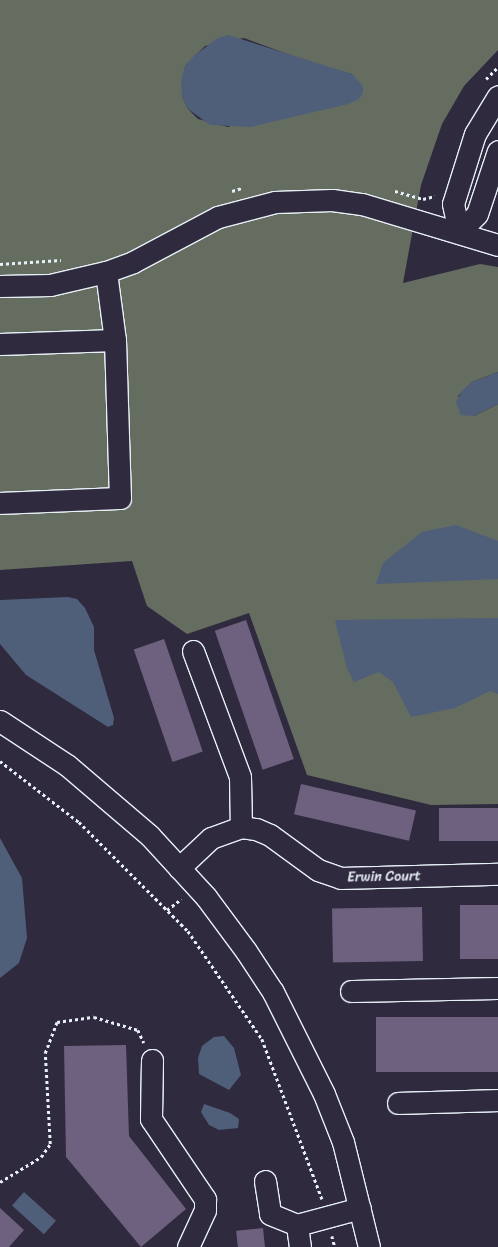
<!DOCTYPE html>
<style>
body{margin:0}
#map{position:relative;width:498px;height:1247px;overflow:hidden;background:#2f2a3d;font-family:Sriracha,sans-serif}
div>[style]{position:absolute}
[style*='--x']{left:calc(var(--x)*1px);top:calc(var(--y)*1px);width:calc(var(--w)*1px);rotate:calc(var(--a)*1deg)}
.green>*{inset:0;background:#656c60}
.water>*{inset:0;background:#4f5e79;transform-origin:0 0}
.building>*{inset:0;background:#6d617f;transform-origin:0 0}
.path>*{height:2.5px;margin-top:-1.25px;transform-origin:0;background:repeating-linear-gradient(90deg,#e8f1f8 0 3px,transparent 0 6px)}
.roads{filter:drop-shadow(1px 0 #e8f1f8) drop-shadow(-1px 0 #e8f1f8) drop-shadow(0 1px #e8f1f8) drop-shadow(0 -1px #e8f1f8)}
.minor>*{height:21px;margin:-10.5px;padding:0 10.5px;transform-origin:10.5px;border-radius:10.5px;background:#2f2a3d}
span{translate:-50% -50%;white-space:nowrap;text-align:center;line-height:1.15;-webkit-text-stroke:3.5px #2f2a3d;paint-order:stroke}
.street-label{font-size:14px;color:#e8f1f8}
</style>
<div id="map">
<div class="green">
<div style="clip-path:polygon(evenodd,0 0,498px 0,498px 50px,464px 86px,442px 124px,421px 185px,403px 283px,480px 264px,498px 267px,498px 372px,472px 382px,458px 396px,474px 416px,498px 404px,498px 804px,431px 805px,307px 775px,249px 613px,187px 634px,147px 606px,132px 561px,0 570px,0 0,244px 38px,309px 62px,352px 74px,228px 127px,198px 119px,188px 109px,182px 96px,185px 66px,205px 46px,244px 38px)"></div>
</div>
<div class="water">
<div style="clip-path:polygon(228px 35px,352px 74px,363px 86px,363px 93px,359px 99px,348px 104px,250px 127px,210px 125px,188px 109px,182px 96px,181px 81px,185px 66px,194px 56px,216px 39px)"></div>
<div style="clip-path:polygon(498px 372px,498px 404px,474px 416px,461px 415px,456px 402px,462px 391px,472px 382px)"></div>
<div style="clip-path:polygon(456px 525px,498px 541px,498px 579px,376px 584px,383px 563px,422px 532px)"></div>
<div style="clip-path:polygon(68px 597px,77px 599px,85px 608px,94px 627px,94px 650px,114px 718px,113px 725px,108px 727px,26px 675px,0 644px,0 600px)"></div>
<div style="clip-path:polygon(498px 618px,498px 694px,490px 691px,455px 708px,411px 717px,393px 682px,379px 672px,354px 682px,347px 668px,335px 620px)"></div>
<div style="clip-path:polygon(0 838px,22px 878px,27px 938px,19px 963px,0 978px)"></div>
<div style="clip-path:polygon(224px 1036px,234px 1048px,241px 1075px,229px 1090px,199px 1074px,198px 1058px,202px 1046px,214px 1037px)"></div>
<div style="clip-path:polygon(204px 1104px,230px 1113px,239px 1119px,238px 1128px,219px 1130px,209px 1125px,201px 1112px)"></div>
<div style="left:24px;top:1192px;width:43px;height:18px;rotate:42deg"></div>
</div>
<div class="building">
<div style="left:246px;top:620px;width:147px;height:33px;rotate:71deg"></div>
<div style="left:164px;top:639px;width:119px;height:32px;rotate:71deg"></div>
<div style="left:301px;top:784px;width:118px;height:31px;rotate:13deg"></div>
<div style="left:498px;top:808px;width:33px;height:59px;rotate:90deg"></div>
<div style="left:498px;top:905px;width:54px;height:38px;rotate:90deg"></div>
<div style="left:422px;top:907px;width:54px;height:90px;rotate:89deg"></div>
<div style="left:498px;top:1017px;width:55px;height:122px;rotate:90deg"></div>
<div style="clip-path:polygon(126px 1045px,129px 1136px,186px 1209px,141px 1247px,66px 1157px,64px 1046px)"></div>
<div style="clip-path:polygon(0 1208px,24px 1230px,9px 1247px,0 1247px)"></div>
<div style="left:263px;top:1228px;width:19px;height:27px;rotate:84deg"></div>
</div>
<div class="path">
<div style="--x:486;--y:79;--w:17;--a:-45"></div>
<div style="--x:232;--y:191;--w:10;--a:-17"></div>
<div style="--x:395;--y:191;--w:29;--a:16"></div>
<div style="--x:423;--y:199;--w:12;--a:-14"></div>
<div style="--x:0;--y:264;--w:61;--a:-3.8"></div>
<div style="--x:0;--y:761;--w:100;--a:37.7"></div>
<div style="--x:79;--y:822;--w:154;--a:45"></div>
<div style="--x:188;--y:931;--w:131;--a:55.6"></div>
<div style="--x:262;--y:1039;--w:171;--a:69.4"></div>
<div style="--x:167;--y:910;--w:18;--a:-38"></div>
<div style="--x:0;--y:1182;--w:48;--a:-31.4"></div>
<div style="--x:41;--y:1157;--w:16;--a:-55"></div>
<div style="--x:50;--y:1144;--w:91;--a:-93.1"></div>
<div style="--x:45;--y:1053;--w:33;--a:-69"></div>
<div style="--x:57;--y:1022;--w:37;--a:-8"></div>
<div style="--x:94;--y:1017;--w:46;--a:16.5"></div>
<div style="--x:138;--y:1030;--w:14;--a:65"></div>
<div style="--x:332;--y:1236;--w:11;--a:75"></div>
</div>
<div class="roads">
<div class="minor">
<div style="--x:459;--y:232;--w:29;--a:-102"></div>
<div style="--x:453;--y:204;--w:73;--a:-72.6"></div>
<div style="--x:475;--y:134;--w:44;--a:-58.8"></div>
<div style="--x:459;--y:232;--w:25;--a:-45"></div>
<div style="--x:477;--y:214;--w:66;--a:-71.6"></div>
<div style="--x:106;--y:272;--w:69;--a:82.5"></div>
<div style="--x:0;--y:286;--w:50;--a:-1.1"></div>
<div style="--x:50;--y:285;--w:57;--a:-13.1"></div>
<div style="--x:106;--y:272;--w:29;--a:-20"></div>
<div style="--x:133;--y:262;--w:96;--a:-27.9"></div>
<div style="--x:218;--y:217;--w:59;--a:-14.7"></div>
<div style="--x:275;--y:202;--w:57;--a:-2"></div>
<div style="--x:332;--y:200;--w:30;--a:8"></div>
<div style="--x:362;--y:204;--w:142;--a:16.8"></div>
<div style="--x:0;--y:344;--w:115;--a:-2"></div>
<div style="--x:115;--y:340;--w:158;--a:88.2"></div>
<div style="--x:120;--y:498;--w:120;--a:177.6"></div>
<div style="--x:193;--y:651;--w:134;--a:69.5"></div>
<div style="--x:240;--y:777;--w:50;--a:88.9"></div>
<div style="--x:0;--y:721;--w:80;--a:33.3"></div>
<div style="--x:67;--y:765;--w:109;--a:40.5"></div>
<div style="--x:150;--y:836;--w:83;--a:47.4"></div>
<div style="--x:206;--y:897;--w:67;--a:53.5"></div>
<div style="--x:246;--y:951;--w:49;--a:56.6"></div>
<div style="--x:273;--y:992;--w:114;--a:63.4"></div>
<div style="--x:324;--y:1094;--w:52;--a:68.4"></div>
<div style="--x:343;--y:1142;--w:108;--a:76.1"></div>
<div style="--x:179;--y:868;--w:44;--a:-43.2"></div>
<div style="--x:211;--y:838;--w:32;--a:-20"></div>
<div style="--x:241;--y:827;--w:15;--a:8"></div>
<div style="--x:256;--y:829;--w:15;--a:23"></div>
<div style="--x:270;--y:835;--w:59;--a:36.1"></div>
<div style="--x:318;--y:870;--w:24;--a:19"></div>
<div style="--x:341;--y:878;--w:157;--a:-1.5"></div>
<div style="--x:351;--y:991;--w:147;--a:-1.2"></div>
<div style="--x:152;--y:1060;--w:59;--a:91"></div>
<div style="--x:151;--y:1119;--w:97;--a:56"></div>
<div style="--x:205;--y:1199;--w:11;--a:90"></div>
<div style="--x:205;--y:1210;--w:41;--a:114.7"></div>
<div style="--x:398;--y:1103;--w:100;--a:-1.7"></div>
<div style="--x:265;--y:1181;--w:33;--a:81"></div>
<div style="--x:270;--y:1214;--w:29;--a:22"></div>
<div style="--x:300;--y:1247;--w:22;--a:-98"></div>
<div style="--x:297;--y:1225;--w:65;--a:-15.1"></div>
</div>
</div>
<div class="street-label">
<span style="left:384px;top:877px;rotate:-1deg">Erwin Court</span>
</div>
</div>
